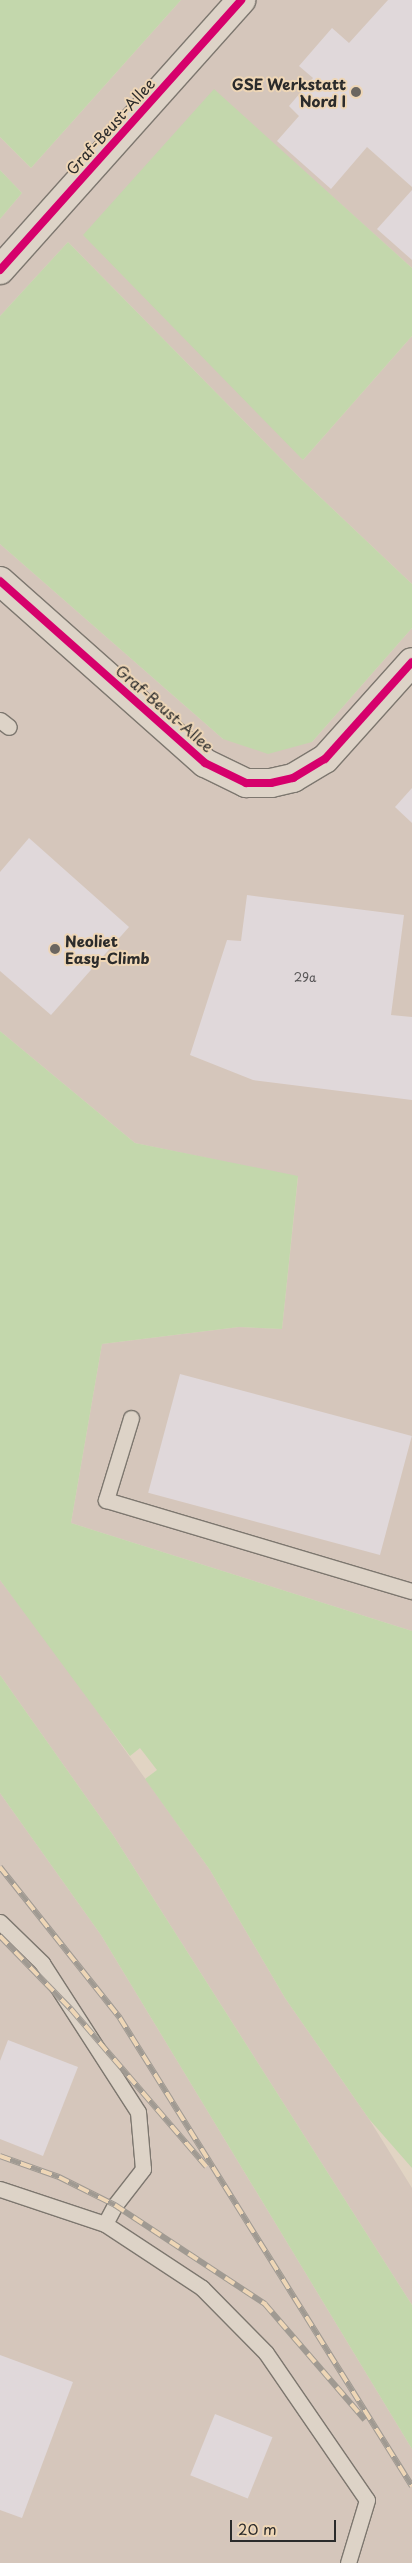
<!DOCTYPE html>
<style>
body{margin:0}
#map{position:relative;width:412px;height:2563px;overflow:hidden;background:#e1d4c3;font-family:"Playpen Sans",sans-serif}
div>[style]{position:absolute}
[style*='--x']{left:calc(var(--x)*1px);top:calc(var(--y)*1px);width:calc(var(--w)*1px);rotate:calc(var(--a)*1deg)}
.built>*{inset:0;background:#d5c6bb}
.green>*{inset:0;background:#c3d7ac}
.building>*{inset:0;background:#e0d8da;transform-origin:0 0}
.roads{filter:drop-shadow(1px 0 #7d776f) drop-shadow(-1px 0 #7d776f) drop-shadow(0 1px #7d776f) drop-shadow(0 -1px #7d776f)}
.lane>*{height:15px;margin:-7.5px;padding:0 7.5px;transform-origin:7.5px;border-radius:7.5px;background:#ddd3c7}
.street>*{height:28px;margin:-14px;padding:0 14px;transform-origin:14px;border-radius:14px;background:#ddd3c7}
.rail>*{height:5.5px;margin-top:-2.75px;transform-origin:0;background:repeating-linear-gradient(90deg,#eed6b6 0 11px,#a09a92 0 22px);box-sizing:border-box;border-block:1px solid #a09a92}
.cycleway>*{height:8px;margin:-4px;padding:0 4px;transform-origin:4px;border-radius:4px;background:#d6006c}
.dots>*{width:14px;height:14px;translate:-50% -50%;box-sizing:border-box;border:2px solid #eed6b6;border-radius:50%}
span{translate:-50% -50%;white-space:nowrap;text-align:center;line-height:1.15;-webkit-text-stroke:4px #eed6b6;paint-order:stroke}
.number-label{font-size:12px;color:#585657}
.number-label span{-webkit-text-stroke-width:0}
.poi-label{font-size:15px;color:#2b2b2b;font-weight:700}
.right{translate:-100% -50%;text-align:right}
.left{translate:0 -50%;text-align:left}
.street-label{font-size:15px;color:#2b2b2b}
.scale{position:absolute;left:230px;top:2520px;width:106px;height:22px;box-sizing:border-box;border:2px solid #2b2b2b;border-top:0;padding-left:6px;font-size:15px;line-height:18px;white-space:nowrap;color:#2b2b2b;-webkit-text-stroke:4px #eed6b6;paint-order:stroke}
</style>
<div id="map">
<div class="built">
<div style="clip-path:polygon(181px 0,412px 0,412px 268px,214px 90px,303px 460px,412px 336px,412px 584px,300px 478px,68px 242px,0 316px,0 219px,22px 193px,0 170px,0 137px,31px 168px)"></div>
<div style="clip-path:polygon(0 544px,223px 739px,312px 742px,412px 628px,412px 1631px,71px 1523px,102px 1344px,239px 1327px,282px 1329px,298px 1177px,135px 1143px,0 1031px)"></div>
<div style="clip-path:polygon(0 1580px,61px 1660px,210px 1870px,285px 1998px,369px 2119px,412px 2188px,412px 2305px,113px 1835px,0 1675px)"></div>
<div style="clip-path:polygon(0 1793px,101px 1935px,412px 2449px,412px 2563px,0 2563px)"></div>
</div>
<div class="green">
<div style="clip-path:polygon(0 0,181px 0,31px 168px,0 137px)"></div>
<div style="clip-path:polygon(214px 89px,412px 268px,412px 336px,303px 460px,83px 235px)"></div>
<div style="clip-path:polygon(0 170px,22px 193px,0 219px)"></div>
<div style="clip-path:polygon(68px 242px,300px 478px,412px 584px,412px 628px,312px 742px,268px 754px,223px 739px,0 544px,0 316px)"></div>
<div style="clip-path:polygon(0 1031px,135px 1143px,298px 1176px,282px 1329px,239px 1327px,102px 1344px,71px 1523px,412px 1631px,412px 2168px,369px 2119px,285px 1998px,210px 1870px,145px 1779px,157px 1770px,140px 1748px,130px 1756px,0 1580px)"></div>
<div style="clip-path:polygon(0 1675px,113px 1835px,412px 2305px,412px 2449px,101px 1935px,0 1793px)"></div>
</div>
<div class="building">
<div style="clip-path:polygon(388px 0,412px 0,412px 187px,367px 147px,331px 189px,277px 141px,299px 116px,289px 106px,313px 78px,299px 66px,332px 28px,349px 43px)"></div>
<div style="clip-path:polygon(412px 190px,412px 260px,377px 229px)"></div>
<div style="clip-path:polygon(412px 788px,412px 823px,395px 807px)"></div>
<div style="clip-path:polygon(29px 838px,129px 927px,51px 1015px,0 971px,0 872px)"></div>
<div style="clip-path:polygon(247px 895px,404px 915px,391px 1015px,412px 1017px,412px 1100px,253px 1080px,190px 1055px,227px 940px,241px 941px)"></div>
<div style="left:180px;top:1374px;width:240px;height:123px;rotate:15deg"></div>
<div style="clip-path:polygon(8px 2040px,78px 2067px,43px 2156px,0 2139px,0 2061px)"></div>
<div style="clip-path:polygon(0 2355px,73px 2382px,22px 2518px,0 2510px)"></div>
<div style="left:215px;top:2414px;width:62px;height:66px;rotate:22deg"></div>
</div>
<div class="roads">
<div class="lane">
<div style="--x:0;--y:720;--w:11;--a:38"></div>
<div style="--x:131;--y:1418;--w:86;--a:107"></div>
<div style="--x:106;--y:1500;--w:319;--a:16.6"></div>
<div style="--x:0;--y:1922;--w:59;--a:44.3"></div>
<div style="--x:42;--y:1963;--w:177;--a:57.2"></div>
<div style="--x:138;--y:2112;--w:57;--a:85"></div>
<div style="--x:143;--y:2169;--w:46;--a:127.9"></div>
<div style="--x:115;--y:2205;--w:21;--a:118"></div>
<div style="--x:0;--y:2189;--w:111;--a:18.4"></div>
<div style="--x:105;--y:2224;--w:116;--a:33.4"></div>
<div style="--x:202;--y:2288;--w:91;--a:45.4"></div>
<div style="--x:266;--y:2353;--w:178;--a:55.5"></div>
<div style="--x:367;--y:2500;--w:66;--a:106.8"></div>
</div>
<div class="street">
<div style="--x:0;--y:270;--w:362;--a:-48.2"></div>
<div style="--x:0;--y:581;--w:274;--a:41.6"></div>
<div style="--x:205;--y:763;--w:46;--a:26"></div>
<div style="--x:246;--y:783;--w:25;--a:0"></div>
<div style="--x:271;--y:783;--w:23;--a:-13"></div>
<div style="--x:293;--y:778;--w:37;--a:-31"></div>
<div style="--x:325;--y:759;--w:130;--a:-48.1"></div>
</div>
</div>
<div class="rail">
<div style="--x:0;--y:1867;--w:193;--a:51.5"></div>
<div style="--x:120;--y:2018;--w:552;--a:58.04"></div>
<div style="--x:0;--y:1936;--w:102;--a:45.8"></div>
<div style="--x:71;--y:2009;--w:208;--a:49.3"></div>
<div style="--x:0;--y:2156;--w:63;--a:19.6"></div>
<div style="--x:59;--y:2177;--w:63;--a:26.6"></div>
<div style="--x:115;--y:2205;--w:180;--a:33.4"></div>
<div style="--x:265;--y:2304;--w:153;--a:49.2"></div>
</div>
<div class="cycleway">
<div style="--x:0;--y:270;--w:362;--a:-48.2"></div>
<div style="--x:0;--y:581;--w:274;--a:41.6"></div>
<div style="--x:205;--y:763;--w:46;--a:26"></div>
<div style="--x:246;--y:783;--w:25;--a:0"></div>
<div style="--x:271;--y:783;--w:23;--a:-13"></div>
<div style="--x:293;--y:778;--w:37;--a:-31"></div>
<div style="--x:325;--y:759;--w:130;--a:-48.1"></div>
</div>
<div class="dots">
<div style="left:356px;top:92px;background:#6b6660"></div>
<div style="left:55px;top:949px;background:#6b6660"></div>
</div>
<div class="number-label">
<span style="left:305px;top:978px">29a</span>
</div>
<div class="poi-label">
<span class="right" style="left:346px;top:92px">GSE Werkstatt<br>Nord I</span>
<span class="left" style="left:65px;top:949px">Neoliet<br>Easy-Climb</span>
</div>
<div class="street-label">
<span style="left:110px;top:126px;rotate:-48deg">Graf-Beust-Allee</span>
<span style="left:165px;top:708px;rotate:41deg">Graf-Beust-Allee</span>
</div>
<div class="scale">20 m</div>
</div>
